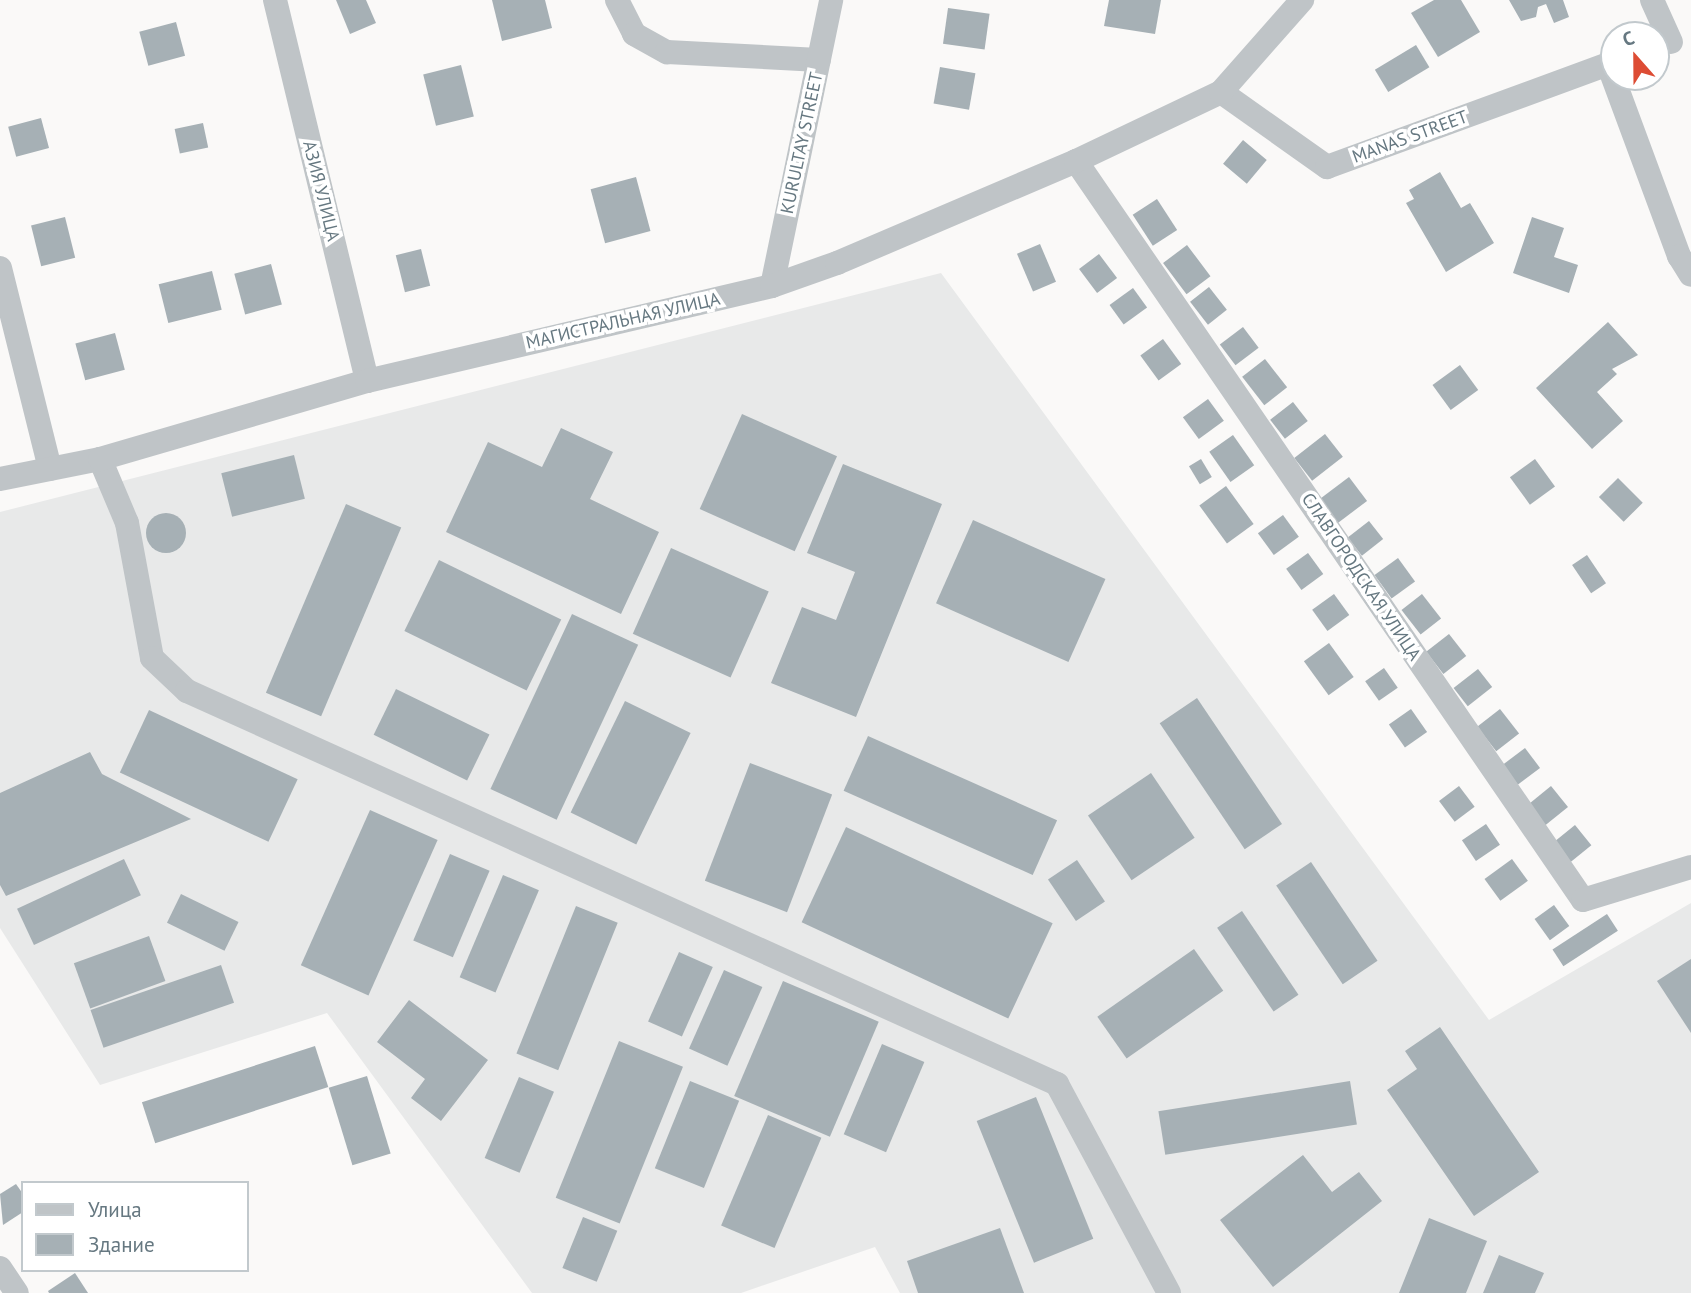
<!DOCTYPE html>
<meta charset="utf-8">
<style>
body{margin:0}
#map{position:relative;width:1691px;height:1293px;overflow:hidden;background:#faf9f8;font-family:"PT Sans",sans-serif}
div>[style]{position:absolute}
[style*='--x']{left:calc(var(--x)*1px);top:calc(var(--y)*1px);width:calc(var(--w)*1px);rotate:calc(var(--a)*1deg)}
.built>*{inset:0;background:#e8e9e9}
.building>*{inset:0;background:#a6b0b5;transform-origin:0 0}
.round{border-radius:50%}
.street>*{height:24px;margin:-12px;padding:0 12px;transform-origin:12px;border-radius:12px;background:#bfc4c7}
span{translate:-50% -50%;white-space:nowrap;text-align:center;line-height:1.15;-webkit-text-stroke:7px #fff;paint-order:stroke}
.street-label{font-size:18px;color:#667881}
.legend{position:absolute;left:21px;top:1181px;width:228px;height:91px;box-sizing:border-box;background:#fff;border:2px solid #c2c9cd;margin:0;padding:9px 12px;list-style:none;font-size:21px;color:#667881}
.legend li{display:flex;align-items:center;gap:14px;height:35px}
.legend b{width:35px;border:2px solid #c2c9cd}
.north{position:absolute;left:1600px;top:21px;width:70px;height:70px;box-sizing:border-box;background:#fff;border:2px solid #c2c9cd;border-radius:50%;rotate:339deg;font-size:19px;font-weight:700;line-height:28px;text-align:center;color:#667881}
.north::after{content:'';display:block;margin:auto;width:24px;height:32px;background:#dd4c34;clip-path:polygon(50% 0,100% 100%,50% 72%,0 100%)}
</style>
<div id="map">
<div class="built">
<div style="clip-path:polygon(941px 273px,1489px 1020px,1691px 903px,1691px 1293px,900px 1293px,875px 1247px,741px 1293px,532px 1293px,327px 1013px,100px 1085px,0 928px,0 512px)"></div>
</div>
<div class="building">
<div style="clip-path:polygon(336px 0,366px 0,376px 23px,350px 34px)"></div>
<div style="clip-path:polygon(492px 0,545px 0,552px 28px,502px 41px)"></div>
<div style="clip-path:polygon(1109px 0,1161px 0,1155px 34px,1104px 26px)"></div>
<div style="clip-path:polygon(1434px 0,1461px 0,1480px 32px,1438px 57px,1411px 13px)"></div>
<div style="clip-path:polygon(1509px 0,1563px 0,1569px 17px,1554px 23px,1546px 4px,1538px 7px,1536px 17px,1521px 21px)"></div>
<div style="left:948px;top:8px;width:42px;height:36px;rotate:8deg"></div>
<div style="left:176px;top:22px;width:35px;height:38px;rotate:75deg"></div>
<div style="left:1416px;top:45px;width:26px;height:48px;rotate:59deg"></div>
<div style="left:461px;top:65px;width:53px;height:39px;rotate:76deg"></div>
<div style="left:940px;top:67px;width:36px;height:37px;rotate:10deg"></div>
<div style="left:41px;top:118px;width:31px;height:34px;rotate:75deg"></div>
<div style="left:203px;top:123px;width:25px;height:29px;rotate:78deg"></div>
<div style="left:1243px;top:140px;width:31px;height:31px;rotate:40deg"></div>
<div style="clip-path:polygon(1440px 172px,1461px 208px,1470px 203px,1494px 243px,1446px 272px,1406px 203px,1414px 199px,1409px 190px)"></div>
<div style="left:636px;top:177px;width:56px;height:47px;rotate:75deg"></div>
<div style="left:1157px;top:199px;width:37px;height:29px;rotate:57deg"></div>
<div style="left:65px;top:217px;width:42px;height:35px;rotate:76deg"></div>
<div style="clip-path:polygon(1532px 217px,1564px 228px,1554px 257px,1578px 265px,1569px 293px,1513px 273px)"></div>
<div style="left:1040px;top:244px;width:41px;height:25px;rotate:67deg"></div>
<div style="left:1187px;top:245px;width:39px;height:30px;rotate:53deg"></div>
<div style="left:421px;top:249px;width:38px;height:26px;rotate:76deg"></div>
<div style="left:1099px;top:254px;width:30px;height:25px;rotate:53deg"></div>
<div style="left:271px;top:264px;width:42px;height:38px;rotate:75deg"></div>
<div style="left:212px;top:271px;width:40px;height:55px;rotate:76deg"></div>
<div style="left:1209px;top:287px;width:29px;height:24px;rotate:52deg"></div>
<div style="left:1133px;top:288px;width:24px;height:29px;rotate:54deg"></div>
<div style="clip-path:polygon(1608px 322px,1638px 355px,1612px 369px,1617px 374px,1597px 392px,1623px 421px,1592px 449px,1536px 388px)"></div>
<div style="left:1243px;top:327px;width:26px;height:29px;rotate:53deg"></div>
<div style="left:115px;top:333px;width:38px;height:41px;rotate:75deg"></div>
<div style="left:1163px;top:339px;width:31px;height:28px;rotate:54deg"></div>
<div style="left:1265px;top:359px;width:36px;height:29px;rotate:52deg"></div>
<div style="left:1460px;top:365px;width:31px;height:34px;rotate:54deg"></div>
<div style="left:1208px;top:399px;width:27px;height:31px;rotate:54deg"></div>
<div style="left:1293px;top:402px;width:24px;height:29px;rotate:52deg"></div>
<div style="left:742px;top:414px;width:104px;height:104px;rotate:24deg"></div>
<div style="clip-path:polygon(561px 428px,613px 452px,590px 499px,659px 532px,621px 614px,446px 532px,488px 442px,542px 467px)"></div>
<div style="left:1325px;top:434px;width:29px;height:39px;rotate:52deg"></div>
<div style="left:1233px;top:435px;width:37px;height:29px;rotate:55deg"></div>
<div style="left:294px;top:455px;width:45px;height:75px;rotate:76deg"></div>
<div style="left:1201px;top:459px;width:21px;height:14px;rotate:59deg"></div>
<div style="left:1535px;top:459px;width:34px;height:31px;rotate:54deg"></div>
<div style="clip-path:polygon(843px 464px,942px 504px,856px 717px,771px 683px,802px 607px,836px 620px,855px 572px,807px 553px)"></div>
<div style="left:1349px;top:477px;width:30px;height:39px;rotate:53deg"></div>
<div style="left:1618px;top:478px;width:35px;height:27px;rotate:45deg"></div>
<div style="left:1226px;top:486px;width:47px;height:33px;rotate:54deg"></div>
<div style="left:346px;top:504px;width:60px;height:205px;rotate:23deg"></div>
<div class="round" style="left:146px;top:513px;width:40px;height:40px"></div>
<div style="left:1283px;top:515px;width:27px;height:31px;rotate:54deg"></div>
<div style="left:973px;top:520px;width:145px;height:91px;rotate:24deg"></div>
<div style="left:1369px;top:521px;width:23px;height:27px;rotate:52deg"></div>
<div style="left:671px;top:548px;width:107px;height:94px;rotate:24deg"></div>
<div style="left:1308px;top:553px;width:26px;height:27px;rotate:54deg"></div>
<div style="left:1587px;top:555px;width:34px;height:18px;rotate:56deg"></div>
<div style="left:1398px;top:558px;width:29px;height:29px;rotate:54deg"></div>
<div style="left:439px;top:560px;width:136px;height:79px;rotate:26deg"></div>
<div style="left:1334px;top:594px;width:26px;height:27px;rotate:54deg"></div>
<div style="left:1422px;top:594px;width:31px;height:26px;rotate:52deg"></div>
<div style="left:572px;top:614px;width:73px;height:193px;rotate:25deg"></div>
<div style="left:1449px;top:634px;width:28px;height:29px;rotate:52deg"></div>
<div style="left:1329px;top:643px;width:42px;height:31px;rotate:54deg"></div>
<div style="left:1384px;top:668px;width:24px;height:23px;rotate:55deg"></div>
<div style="left:1478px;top:669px;width:23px;height:31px;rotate:52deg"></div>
<div style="left:396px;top:689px;width:104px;height:51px;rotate:26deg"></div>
<div style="left:1197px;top:698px;width:152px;height:45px;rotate:56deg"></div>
<div style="left:625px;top:701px;width:73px;height:124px;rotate:26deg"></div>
<div style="left:1411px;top:709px;width:28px;height:27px;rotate:55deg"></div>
<div style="left:1500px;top:709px;width:31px;height:29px;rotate:52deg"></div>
<div style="left:149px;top:710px;width:164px;height:69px;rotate:25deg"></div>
<div style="left:868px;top:736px;width:207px;height:60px;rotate:24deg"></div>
<div style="left:1525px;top:748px;width:25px;height:28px;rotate:53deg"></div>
<div style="clip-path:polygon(90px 752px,102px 774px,191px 819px,6px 896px,0 885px,0 793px)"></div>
<div style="left:750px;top:763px;width:88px;height:126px;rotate:21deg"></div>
<div style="left:1151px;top:773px;width:78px;height:76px;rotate:56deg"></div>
<div style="left:1459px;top:786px;width:26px;height:25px;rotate:53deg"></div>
<div style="left:1551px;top:786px;width:27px;height:30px;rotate:51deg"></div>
<div style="left:370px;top:810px;width:74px;height:170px;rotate:24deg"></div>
<div style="left:1486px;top:824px;width:25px;height:29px;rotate:56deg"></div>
<div style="left:1575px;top:825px;width:26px;height:29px;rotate:51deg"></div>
<div style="left:846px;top:827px;width:228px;height:105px;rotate:25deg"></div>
<div style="left:450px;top:854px;width:43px;height:94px;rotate:23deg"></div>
<div style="left:124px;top:859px;width:40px;height:118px;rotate:65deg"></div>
<div style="left:1512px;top:859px;width:27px;height:34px;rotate:54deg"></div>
<div style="left:1077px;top:860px;width:50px;height:35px;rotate:56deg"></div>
<div style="left:1311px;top:862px;width:119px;height:42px;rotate:56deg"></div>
<div style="left:503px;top:875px;width:39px;height:111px;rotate:23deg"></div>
<div style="left:181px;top:894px;width:64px;height:32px;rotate:26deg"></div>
<div style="left:1554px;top:905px;width:26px;height:24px;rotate:54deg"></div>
<div style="left:576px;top:906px;width:45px;height:159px;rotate:22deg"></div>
<div style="left:1242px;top:911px;width:101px;height:30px;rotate:56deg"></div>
<div style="left:1607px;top:914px;width:20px;height:65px;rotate:57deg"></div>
<div style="left:149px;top:936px;width:48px;height:80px;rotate:70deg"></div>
<div style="left:1194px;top:949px;width:51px;height:118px;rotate:55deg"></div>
<div style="left:679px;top:952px;width:37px;height:76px;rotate:24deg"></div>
<div style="clip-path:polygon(1691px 959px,1691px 1033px,1657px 981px)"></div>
<div style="left:221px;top:965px;width:40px;height:138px;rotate:71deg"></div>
<div style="left:724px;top:970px;width:42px;height:86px;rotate:24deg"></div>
<div style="left:783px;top:981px;width:104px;height:125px;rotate:23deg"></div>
<div style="clip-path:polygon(409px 1000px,488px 1060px,441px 1121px,411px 1098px,425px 1079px,377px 1042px)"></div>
<div style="clip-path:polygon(1440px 1027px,1539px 1172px,1474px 1216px,1387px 1090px,1417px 1069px,1405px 1051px)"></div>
<div style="left:619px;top:1041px;width:69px;height:169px;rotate:22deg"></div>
<div style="left:882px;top:1044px;width:46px;height:98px;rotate:23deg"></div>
<div style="left:315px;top:1046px;width:43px;height:182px;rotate:72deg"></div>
<div style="left:367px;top:1076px;width:81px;height:40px;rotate:73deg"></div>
<div style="left:519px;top:1077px;width:38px;height:88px;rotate:23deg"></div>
<div style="left:690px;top:1081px;width:53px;height:94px;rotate:22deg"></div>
<div style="left:1350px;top:1081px;width:44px;height:194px;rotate:81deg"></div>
<div style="left:1036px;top:1097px;width:153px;height:64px;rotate:68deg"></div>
<div style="left:768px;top:1115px;width:58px;height:120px;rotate:23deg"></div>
<div style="clip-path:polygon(1303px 1155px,1332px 1192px,1359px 1172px,1382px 1201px,1273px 1287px,1220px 1220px)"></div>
<div style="clip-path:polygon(16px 1184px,23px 1194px,23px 1212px,3px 1225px,0 1194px)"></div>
<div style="left:583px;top:1217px;width:37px;height:55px;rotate:22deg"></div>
<div style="clip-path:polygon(1429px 1218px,1487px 1241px,1466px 1293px,1399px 1293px)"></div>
<div style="clip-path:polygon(1000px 1228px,1024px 1293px,918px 1293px,907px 1261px)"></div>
<div style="clip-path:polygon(1499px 1255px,1544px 1273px,1535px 1293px,1483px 1293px)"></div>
<div style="clip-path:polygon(75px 1273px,88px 1293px,49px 1293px,48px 1291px)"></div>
</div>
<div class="street">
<div style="--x:275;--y:0;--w:392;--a:76.4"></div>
<div style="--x:617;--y:0;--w:38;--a:63"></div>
<div style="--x:634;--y:34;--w:38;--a:29"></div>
<div style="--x:667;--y:52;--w:152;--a:3"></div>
<div style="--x:1652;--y:0;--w:46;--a:65.7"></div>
<div style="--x:1608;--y:64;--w:205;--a:69.7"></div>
<div style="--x:1679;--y:256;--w:22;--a:58"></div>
<div style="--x:1221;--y:92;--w:130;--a:35.3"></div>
<div style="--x:1327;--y:167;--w:306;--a:-20.1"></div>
<div style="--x:1076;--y:161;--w:896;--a:55.55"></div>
<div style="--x:1583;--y:900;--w:113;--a:-17"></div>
<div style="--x:0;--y:268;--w:207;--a:76"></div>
<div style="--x:772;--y:286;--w:292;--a:-78.3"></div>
<div style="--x:100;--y:459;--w:69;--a:67.1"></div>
<div style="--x:127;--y:523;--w:137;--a:79.5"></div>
<div style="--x:152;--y:658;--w:48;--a:43.3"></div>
<div style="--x:187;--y:691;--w:955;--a:24.31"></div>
<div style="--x:1057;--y:1084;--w:237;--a:61.8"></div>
<div style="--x:0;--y:479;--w:102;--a:-11.3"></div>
<div style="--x:100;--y:459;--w:278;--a:-16.3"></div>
<div style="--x:367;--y:381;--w:416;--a:-13.2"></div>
<div style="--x:772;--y:286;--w:69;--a:-19.5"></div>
<div style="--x:837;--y:263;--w:260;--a:-23.1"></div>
<div style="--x:1076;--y:161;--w:161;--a:-25.4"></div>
<div style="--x:1221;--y:92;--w:123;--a:-48.6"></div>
<div style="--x:0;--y:1268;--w:30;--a:56"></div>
</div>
<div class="street-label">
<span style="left:1410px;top:137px;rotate:-20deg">MANAS STREET</span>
<span style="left:802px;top:143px;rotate:-78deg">KURULTAY STREET</span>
<span style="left:321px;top:191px;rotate:76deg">АЗИЯ УЛИЦА</span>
<span style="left:623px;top:321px;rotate:-13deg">МАГИСТРАЛЬНАЯ УЛИЦА</span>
<span style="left:1361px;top:577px;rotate:56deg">СЛАВГОРОДСКАЯ УЛИЦА</span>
</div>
<ul class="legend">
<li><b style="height:9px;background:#bfc4c7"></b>Улица</li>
<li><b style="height:19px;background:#a6b0b5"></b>Здание</li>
</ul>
<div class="north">С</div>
</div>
